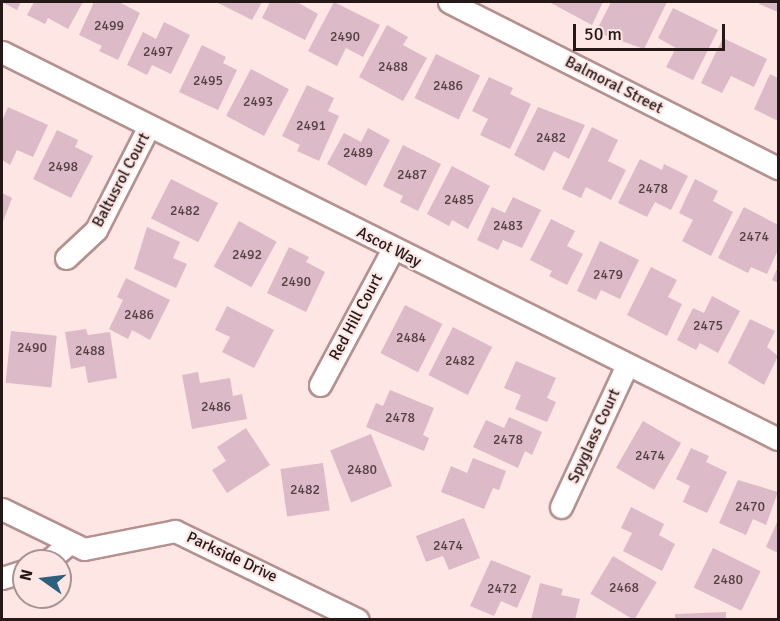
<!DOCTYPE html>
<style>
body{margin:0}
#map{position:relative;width:780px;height:621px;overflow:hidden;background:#fde6e4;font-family:Signika,sans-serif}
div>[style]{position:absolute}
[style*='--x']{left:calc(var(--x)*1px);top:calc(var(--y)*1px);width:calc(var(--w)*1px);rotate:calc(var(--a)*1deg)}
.building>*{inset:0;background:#dcbac7;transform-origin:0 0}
.roads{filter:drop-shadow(2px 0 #b4918f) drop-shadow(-2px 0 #b4918f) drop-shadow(0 2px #b4918f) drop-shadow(0 -2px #b4918f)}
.minor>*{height:21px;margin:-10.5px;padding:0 10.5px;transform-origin:10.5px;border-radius:10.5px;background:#fff}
span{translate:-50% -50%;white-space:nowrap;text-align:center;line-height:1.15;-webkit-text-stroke:4.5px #fde6e4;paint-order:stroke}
.number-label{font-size:14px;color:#534043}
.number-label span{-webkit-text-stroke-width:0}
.street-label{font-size:16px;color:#251817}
.frame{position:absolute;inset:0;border:3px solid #251817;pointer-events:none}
.north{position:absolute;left:12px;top:549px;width:60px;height:60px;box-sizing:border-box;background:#fde6e4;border:2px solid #a79492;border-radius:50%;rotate:284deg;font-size:16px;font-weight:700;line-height:24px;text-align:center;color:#251817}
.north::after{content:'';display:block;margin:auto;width:21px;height:27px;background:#2d607d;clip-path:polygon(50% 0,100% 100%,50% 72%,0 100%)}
.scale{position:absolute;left:573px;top:24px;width:152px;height:27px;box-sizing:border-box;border:3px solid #251817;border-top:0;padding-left:8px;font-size:18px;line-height:21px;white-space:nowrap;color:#251817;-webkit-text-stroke:4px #fde6e4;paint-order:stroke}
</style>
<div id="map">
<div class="building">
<div style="clip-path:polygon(2px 2px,21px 2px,17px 10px)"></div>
<div style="clip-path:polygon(34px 2px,83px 2px,68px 29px,48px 18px,45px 24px,27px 15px)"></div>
<div style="clip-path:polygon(94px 2px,119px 2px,140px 13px,118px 60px,99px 51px,102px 46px,79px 35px)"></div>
<div style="clip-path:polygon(216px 2px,262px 2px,252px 20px)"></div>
<div style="clip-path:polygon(270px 2px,297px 2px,318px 14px,305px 40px,262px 18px)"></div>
<div style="clip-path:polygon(334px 2px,380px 25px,363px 57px,346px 48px,337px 66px,308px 51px)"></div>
<div style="clip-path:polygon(549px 2px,603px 2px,592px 25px)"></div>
<div style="clip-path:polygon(611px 2px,667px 2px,644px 49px,596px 32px)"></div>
<div style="clip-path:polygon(760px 2px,778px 2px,778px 12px,759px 4px)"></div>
<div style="clip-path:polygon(673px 8px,718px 30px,693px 80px,666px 67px,676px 48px,658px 38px)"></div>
<div style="clip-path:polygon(164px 22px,190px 35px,171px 74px,152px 65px,147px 75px,127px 65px,143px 32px,156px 39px)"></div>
<div style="clip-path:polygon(387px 25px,408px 37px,403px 45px,427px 58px,403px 101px,359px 77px)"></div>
<div style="clip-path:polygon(723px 38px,767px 59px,754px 87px,731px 76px,722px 93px,701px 83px)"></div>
<div style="clip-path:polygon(202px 45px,226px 57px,223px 63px,237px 70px,218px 110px,179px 92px)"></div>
<div style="left:436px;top:54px;width:49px;height:49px;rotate:26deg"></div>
<div style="left:251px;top:69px;width:43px;height:53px;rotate:28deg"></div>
<div style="clip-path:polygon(770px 74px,778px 78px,778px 121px,754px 109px)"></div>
<div style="clip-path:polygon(489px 77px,513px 88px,510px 94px,531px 104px,510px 149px,480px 135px,488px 119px,472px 111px)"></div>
<div style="clip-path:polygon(307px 85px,334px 98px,328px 111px,339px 116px,319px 161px,297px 151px,300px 145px,282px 136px)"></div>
<div style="clip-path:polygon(8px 107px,48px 125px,33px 157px,17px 150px,10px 165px,2px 160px,2px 121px)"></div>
<div style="clip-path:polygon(538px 107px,585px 125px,569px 159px,554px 151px,544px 171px,514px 155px)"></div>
<div style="clip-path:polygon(592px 127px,618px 140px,608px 161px,626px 170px,611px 200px,586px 187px,581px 198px,562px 189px)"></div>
<div style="clip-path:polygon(368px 128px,390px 140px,366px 186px,327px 164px,344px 133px,361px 142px)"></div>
<div style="clip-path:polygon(57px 130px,78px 140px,75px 147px,93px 156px,71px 198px,33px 179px)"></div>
<div style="clip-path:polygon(403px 145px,441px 164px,418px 211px,400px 202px,403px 196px,383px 186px)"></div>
<div style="clip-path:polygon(640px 159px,662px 170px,664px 164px,688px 176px,671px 210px,655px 202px,647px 217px,618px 203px)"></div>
<div style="clip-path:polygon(452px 166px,490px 186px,468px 229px,452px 220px,449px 226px,427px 214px)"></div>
<div style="left:171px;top:179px;width:53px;height:44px;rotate:27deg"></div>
<div style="clip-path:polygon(695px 179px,718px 191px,713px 201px,733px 212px,711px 256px,682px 241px,693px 220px,679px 213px)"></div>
<div style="clip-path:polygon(2px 193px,12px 198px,2px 224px)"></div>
<div style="clip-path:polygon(513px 197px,541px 210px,522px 248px,503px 240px,498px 250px,477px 240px,492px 207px,505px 213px)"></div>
<div style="clip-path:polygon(744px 207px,778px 225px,778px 250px,767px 274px,751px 267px,748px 273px,718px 258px)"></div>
<div style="clip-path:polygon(551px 219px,575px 231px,567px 246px,583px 254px,567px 285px,549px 276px,552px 271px,530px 260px)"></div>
<div style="left:239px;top:221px;width:43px;height:52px;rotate:29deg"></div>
<div style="clip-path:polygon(147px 227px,180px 242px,173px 258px,187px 264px,176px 288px,134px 269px)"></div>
<div style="clip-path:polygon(600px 241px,639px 260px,620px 299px,601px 290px,596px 300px,577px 291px)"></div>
<div style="clip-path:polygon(289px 247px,309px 257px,306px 262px,325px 272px,306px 312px,267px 293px)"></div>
<div style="clip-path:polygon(651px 267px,677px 280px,668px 297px,682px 304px,667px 336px,627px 315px)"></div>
<div style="clip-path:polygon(778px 267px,778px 283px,772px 280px)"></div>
<div style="clip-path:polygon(126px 278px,170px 300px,150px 340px,132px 330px,128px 339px,109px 329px,123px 300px,117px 297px)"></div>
<div style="clip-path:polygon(712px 296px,740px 311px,718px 353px,700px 343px,696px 350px,677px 340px,693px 308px,704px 313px)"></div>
<div style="left:405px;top:305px;width:42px;height:54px;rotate:27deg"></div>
<div style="clip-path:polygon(227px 306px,274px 330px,254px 368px,222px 352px,230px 337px,215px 330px)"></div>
<div style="clip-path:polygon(750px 319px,775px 331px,767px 347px,778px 356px,764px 385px,728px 363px)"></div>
<div style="left:453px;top:327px;width:44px;height:54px;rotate:27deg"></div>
<div style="clip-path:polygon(86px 329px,88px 335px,110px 332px,117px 378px,88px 383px,85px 366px,71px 369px,65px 332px)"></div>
<div style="left:11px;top:331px;width:46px;height:52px;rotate:6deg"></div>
<div style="clip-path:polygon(516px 361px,556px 378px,547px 398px,556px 402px,547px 422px,515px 409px,521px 395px,504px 388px)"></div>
<div style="clip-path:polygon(198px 372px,200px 383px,230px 378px,233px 396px,242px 394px,247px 419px,192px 429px,182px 375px)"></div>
<div style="clip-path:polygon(390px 390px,434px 408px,423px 435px,429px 438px,424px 451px,366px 427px,376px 403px,383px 406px)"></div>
<div style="clip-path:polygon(509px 417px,542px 432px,532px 455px,525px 451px,518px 468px,473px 447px,486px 420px,504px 428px)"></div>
<div style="left:643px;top:421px;width:44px;height:54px;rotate:30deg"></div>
<div style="clip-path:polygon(246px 428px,270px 465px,227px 493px,212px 470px,226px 461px,217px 447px)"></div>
<div style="left:371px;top:434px;width:56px;height:44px;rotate:68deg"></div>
<div style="clip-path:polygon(691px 448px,709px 456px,706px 462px,727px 472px,707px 513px,683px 502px,690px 486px,676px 479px)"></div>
<div style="clip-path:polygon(473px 458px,506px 471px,499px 490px,493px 488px,484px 509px,441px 492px,451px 466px,467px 473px)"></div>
<div style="left:323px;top:463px;width:48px;height:43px;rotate:82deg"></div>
<div style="clip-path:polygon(738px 480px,778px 492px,766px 525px,753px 519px,746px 535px,719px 523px)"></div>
<div style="clip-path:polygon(631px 507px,664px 524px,659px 535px,675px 544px,662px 571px,623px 551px,632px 533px,621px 528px)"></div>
<div style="clip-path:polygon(464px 518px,480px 558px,449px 570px,443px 556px,426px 562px,416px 536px)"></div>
<div style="clip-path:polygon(778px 520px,778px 553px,766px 547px)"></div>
<div style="left:713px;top:548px;width:53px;height:44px;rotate:26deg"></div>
<div style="left:613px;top:556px;width:51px;height:44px;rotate:31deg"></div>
<div style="clip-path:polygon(491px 560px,531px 576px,517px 608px,501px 601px,494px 616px,470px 606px)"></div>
<div style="clip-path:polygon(540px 583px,563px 589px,561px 595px,580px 599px,575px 620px,531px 620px)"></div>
<div style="clip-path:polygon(726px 612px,726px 620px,675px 620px,675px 614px)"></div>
</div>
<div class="roads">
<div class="minor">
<div style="--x:449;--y:2;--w:369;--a:26.8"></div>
<div style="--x:2;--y:52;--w:867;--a:26.51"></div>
<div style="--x:66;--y:258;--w:41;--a:-43"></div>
<div style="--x:96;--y:230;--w:117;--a:-63"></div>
<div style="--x:320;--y:385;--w:154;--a:-61.8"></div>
<div style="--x:561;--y:507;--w:157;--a:-65.1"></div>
<div style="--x:2;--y:509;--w:91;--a:26"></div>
<div style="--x:84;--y:549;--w:93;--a:-11.2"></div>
<div style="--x:175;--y:531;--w:203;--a:25.9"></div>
<div style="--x:48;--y:561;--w:26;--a:-40"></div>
<div style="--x:2;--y:578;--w:23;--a:-18"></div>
</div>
</div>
<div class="number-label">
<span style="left:109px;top:26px">2499</span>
<span style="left:345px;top:37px">2490</span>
<span style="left:158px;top:52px">2497</span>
<span style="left:393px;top:67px">2488</span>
<span style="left:208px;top:81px">2495</span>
<span style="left:448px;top:86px">2486</span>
<span style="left:258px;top:102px">2493</span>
<span style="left:311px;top:126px">2491</span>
<span style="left:551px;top:138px">2482</span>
<span style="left:358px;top:153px">2489</span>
<span style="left:63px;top:167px">2498</span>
<span style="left:412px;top:175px">2487</span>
<span style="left:653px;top:189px">2478</span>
<span style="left:459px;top:200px">2485</span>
<span style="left:185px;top:211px">2482</span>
<span style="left:508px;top:226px">2483</span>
<span style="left:754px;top:237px">2474</span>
<span style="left:247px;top:255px">2492</span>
<span style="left:608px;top:275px">2479</span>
<span style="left:296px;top:282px">2490</span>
<span style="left:139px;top:315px">2486</span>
<span style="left:708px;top:326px">2475</span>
<span style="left:411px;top:338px">2484</span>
<span style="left:32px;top:348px">2490</span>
<span style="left:90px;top:351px">2488</span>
<span style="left:460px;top:361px">2482</span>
<span style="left:216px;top:407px">2486</span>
<span style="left:400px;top:418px">2478</span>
<span style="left:508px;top:440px">2478</span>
<span style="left:650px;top:456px">2474</span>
<span style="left:362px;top:470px">2480</span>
<span style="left:305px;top:490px">2482</span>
<span style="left:750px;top:507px">2470</span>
<span style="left:448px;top:546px">2474</span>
<span style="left:728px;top:580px">2480</span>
<span style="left:624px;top:588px">2468</span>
<span style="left:502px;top:589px">2472</span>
</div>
<div class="street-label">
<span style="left:614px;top:85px;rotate:27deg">Balmoral Street</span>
<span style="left:121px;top:180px;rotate:-62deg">Baltusrol Court</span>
<span style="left:389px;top:247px;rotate:27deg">Ascot Way</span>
<span style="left:356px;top:317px;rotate:-62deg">Red Hill Court</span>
<span style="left:594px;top:436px;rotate:-65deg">Spyglass Court</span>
<span style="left:232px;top:557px;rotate:25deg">Parkside Drive</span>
</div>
<div class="frame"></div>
<div class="north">N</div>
<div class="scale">50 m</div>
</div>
